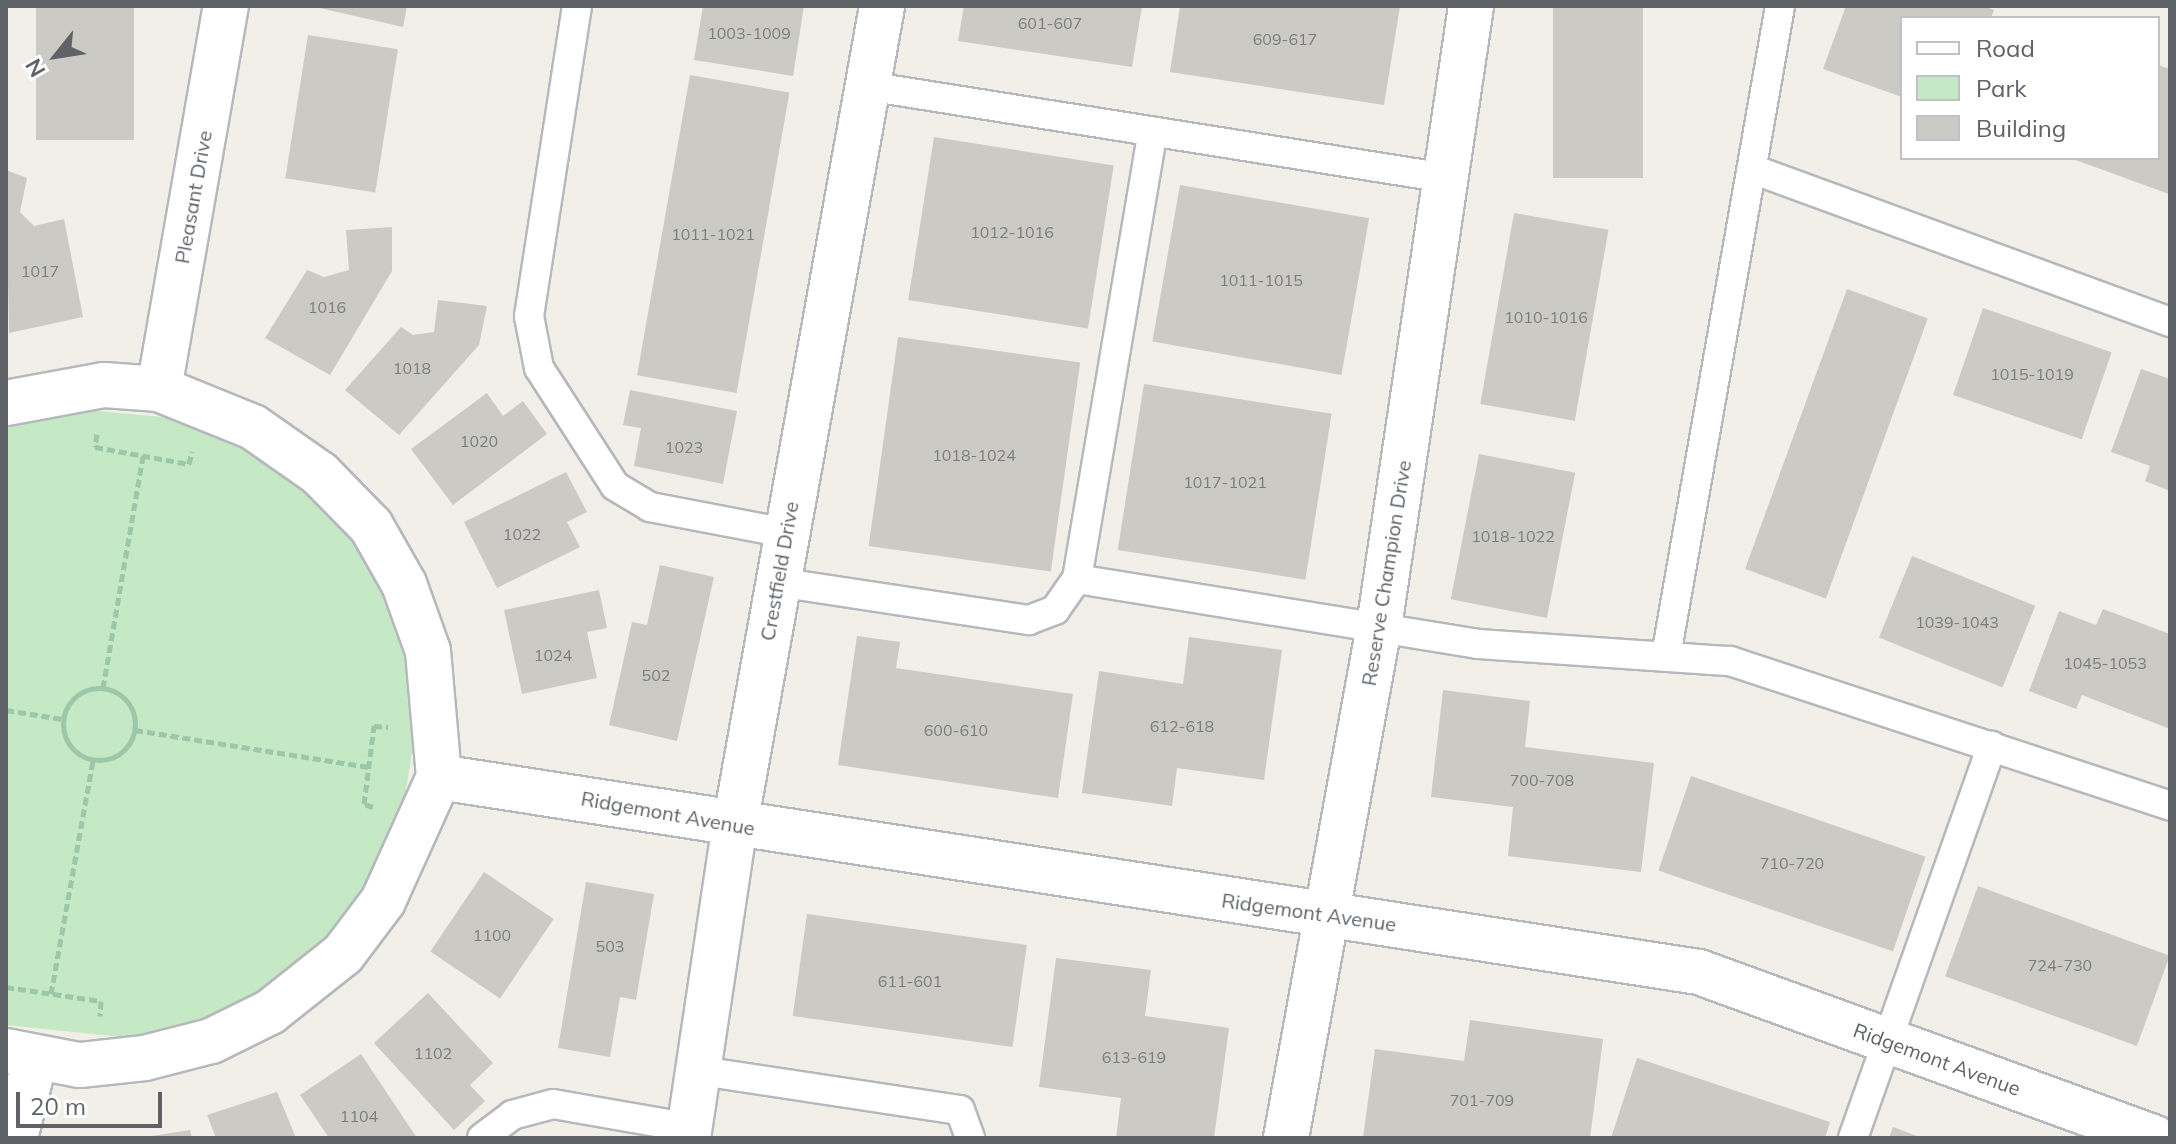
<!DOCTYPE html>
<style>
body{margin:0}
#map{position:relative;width:2176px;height:1144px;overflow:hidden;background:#f1efe8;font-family:Mulish,sans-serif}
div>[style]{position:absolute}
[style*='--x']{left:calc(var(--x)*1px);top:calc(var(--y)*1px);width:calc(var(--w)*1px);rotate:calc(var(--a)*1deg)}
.green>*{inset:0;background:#c5e8c5}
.building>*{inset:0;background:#cccac5;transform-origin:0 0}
.path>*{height:5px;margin-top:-2.5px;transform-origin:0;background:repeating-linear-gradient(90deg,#9cc7a9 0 8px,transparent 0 12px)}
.path>.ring{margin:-2.5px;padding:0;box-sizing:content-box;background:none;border:5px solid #9cc7a9;border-radius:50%}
.roads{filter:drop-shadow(2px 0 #b5b8bc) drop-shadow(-2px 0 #b5b8bc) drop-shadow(0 2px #b5b8bc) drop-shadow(0 -2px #b5b8bc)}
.service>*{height:28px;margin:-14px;padding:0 14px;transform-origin:14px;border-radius:14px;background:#fff}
.minor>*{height:44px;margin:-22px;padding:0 22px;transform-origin:22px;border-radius:22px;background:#fff}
span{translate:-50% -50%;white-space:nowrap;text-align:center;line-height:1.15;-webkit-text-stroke:6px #fff;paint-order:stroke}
.number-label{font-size:16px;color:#7a7d7f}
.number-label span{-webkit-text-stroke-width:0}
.street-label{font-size:20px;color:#5f6368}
.frame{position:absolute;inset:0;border:8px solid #5f6368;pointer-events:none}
.legend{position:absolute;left:1900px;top:16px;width:260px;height:144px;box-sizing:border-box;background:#fff;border:2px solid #bfc1c3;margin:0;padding:10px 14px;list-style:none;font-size:24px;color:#5f6368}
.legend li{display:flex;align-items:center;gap:16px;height:40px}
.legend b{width:40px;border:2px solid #bfc1c3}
.north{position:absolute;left:16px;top:16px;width:80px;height:80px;-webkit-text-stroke:6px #fff;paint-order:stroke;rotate:240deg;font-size:22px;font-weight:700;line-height:32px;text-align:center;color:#5f6368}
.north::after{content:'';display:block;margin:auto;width:28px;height:36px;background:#5f6368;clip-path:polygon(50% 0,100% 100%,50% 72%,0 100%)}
.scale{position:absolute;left:16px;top:1092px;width:146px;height:36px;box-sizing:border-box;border:4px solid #5f6368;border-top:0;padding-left:10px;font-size:24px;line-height:28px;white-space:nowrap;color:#5f6368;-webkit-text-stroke:6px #fff;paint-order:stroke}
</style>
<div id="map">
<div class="green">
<div style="clip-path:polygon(74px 409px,185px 419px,249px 447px,318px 496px,365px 556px,396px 614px,411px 678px,414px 741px,403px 808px,358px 904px,319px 949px,266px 992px,202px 1022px,131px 1038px,6px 1025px,6px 423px)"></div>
</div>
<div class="building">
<div style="left:36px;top:6px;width:98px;height:134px"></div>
<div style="clip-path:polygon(311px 6px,407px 6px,403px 27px)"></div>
<div style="clip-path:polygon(703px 6px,804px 6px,793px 76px,694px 60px)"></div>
<div style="clip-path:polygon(964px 6px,1142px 6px,1132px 67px,958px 41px)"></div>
<div style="clip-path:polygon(1180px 6px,1400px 6px,1384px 105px,1170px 72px)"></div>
<div style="left:1553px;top:6px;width:90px;height:172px"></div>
<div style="clip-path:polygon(1846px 6px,1984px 6px,1994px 10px,1991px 18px,1902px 18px,1902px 97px,1823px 69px)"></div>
<div style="left:308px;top:35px;width:91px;height:145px;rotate:9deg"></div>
<div style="clip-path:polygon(2158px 65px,2170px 69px,2169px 194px,2070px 158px,2158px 158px)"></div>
<div style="left:690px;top:75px;width:101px;height:305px;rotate:10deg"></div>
<div style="left:934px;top:137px;width:182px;height:165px;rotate:9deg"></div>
<div style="clip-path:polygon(6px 170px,27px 178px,20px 212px,34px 226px,64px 219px,83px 317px,9px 333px)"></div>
<div style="left:1180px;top:185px;width:192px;height:159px;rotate:10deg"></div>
<div style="left:1514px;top:213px;width:96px;height:194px;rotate:10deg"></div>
<div style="clip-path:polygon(392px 227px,392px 271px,330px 375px,265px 338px,307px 270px,324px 277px,349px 270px,346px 230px)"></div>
<div style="left:1847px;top:289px;width:86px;height:298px;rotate:20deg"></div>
<div style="clip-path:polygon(438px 300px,487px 306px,479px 345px,399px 435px,345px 390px,401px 327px,413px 335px,434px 332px)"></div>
<div style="left:1983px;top:308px;width:136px;height:92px;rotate:19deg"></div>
<div style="left:898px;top:337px;width:184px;height:211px;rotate:8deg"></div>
<div style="clip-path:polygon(2141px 369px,2170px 379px,2170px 491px,2145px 481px,2150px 466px,2111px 452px)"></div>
<div style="left:1144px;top:384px;width:190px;height:168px;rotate:9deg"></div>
<div style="clip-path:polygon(630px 390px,737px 411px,723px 484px,634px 466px,641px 428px,623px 425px)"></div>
<div style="clip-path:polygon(487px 393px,503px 416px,523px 401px,547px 434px,453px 505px,411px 449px)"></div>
<div style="left:1479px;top:454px;width:98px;height:148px;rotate:11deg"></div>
<div style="clip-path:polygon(566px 472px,587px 512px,567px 522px,580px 547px,497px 588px,464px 522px)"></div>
<div style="left:1912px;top:556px;width:133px;height:88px;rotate:22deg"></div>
<div style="clip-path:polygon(660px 565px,714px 577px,677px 741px,609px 725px,632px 622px,647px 625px)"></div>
<div style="clip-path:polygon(599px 590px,607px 628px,587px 632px,597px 678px,522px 694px,504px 610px)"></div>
<div style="clip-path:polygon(2103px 609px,2170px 634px,2170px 729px,2082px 695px,2076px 709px,2029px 691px,2059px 611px,2096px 625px)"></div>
<div style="clip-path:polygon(857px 636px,900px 642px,896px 668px,1073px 694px,1058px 798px,838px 765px)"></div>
<div style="clip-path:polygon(1189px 637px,1282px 650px,1264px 780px,1177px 768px,1172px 806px,1082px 793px,1099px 671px,1183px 684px)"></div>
<div style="clip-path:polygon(1443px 690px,1530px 701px,1525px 747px,1654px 763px,1641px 872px,1508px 856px,1513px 807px,1431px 797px)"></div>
<div style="left:1691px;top:776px;width:248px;height:100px;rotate:19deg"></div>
<div style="left:484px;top:872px;width:84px;height:96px;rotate:34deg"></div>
<div style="clip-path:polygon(586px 882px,654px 894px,636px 1000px,620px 997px,610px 1057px,558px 1048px)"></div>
<div style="left:1978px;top:886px;width:204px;height:96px;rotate:20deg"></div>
<div style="left:807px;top:914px;width:222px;height:103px;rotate:8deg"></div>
<div style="clip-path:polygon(1056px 958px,1151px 970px,1145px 1016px,1229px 1028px,1214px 1138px,1116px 1138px,1121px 1098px,1039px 1087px)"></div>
<div style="clip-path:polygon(428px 993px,493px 1063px,470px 1085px,485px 1101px,454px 1130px,374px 1043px)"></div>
<div style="clip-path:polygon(1470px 1020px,1603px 1039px,1590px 1138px,1363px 1138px,1375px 1049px,1464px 1061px)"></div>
<div style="clip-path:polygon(361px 1054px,417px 1138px,329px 1138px,300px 1095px)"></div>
<div style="clip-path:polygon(1637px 1058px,1830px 1122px,1825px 1138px,1611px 1138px)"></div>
<div style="clip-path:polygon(277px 1092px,296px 1138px,216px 1138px,207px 1115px)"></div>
<div style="clip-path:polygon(1893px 1127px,1922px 1138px,1889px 1138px)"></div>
<div style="clip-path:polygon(190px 1130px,192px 1138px,152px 1138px,152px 1136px)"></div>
</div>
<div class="path">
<div style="--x:97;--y:434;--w:13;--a:99"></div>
<div style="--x:95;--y:447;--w:96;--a:10.3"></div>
<div style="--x:189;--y:464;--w:13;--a:-77"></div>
<div class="ring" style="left:63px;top:688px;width:67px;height:67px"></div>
<div style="--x:103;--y:688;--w:235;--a:-80.2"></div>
<div style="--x:6;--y:710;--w:57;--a:9.1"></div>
<div style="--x:135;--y:730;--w:237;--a:9"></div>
<div style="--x:373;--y:807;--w:9;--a:-162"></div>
<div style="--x:364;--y:804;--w:79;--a:-82.7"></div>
<div style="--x:374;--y:726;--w:14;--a:4"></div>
<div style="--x:6;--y:987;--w:96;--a:8.4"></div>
<div style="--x:101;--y:1001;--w:15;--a:94"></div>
<div style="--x:51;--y:994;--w:238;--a:-79.8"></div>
</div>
<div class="roads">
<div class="service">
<div style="--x:577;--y:6;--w:314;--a:98.8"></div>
<div style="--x:529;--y:316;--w:53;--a:79.1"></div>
<div style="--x:539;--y:368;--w:140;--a:57.2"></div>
<div style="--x:615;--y:486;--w:41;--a:31"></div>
<div style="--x:650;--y:507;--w:138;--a:10.8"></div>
<div style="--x:867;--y:86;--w:586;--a:9.03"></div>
<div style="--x:1752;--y:169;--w:445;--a:20.1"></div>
<div style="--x:1077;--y:579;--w:454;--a:-80.4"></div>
<div style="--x:777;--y:582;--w:255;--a:8.6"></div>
<div style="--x:1029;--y:620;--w:28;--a:-21"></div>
<div style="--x:1055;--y:610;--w:38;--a:-55"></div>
<div style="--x:1077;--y:579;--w:406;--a:9.2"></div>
<div style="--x:1478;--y:644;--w:253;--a:3.9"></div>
<div style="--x:1730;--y:661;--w:463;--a:18.2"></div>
<div style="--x:1666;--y:656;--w:660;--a:-80.05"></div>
<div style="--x:701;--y:1071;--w:262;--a:8.6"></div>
<div style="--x:960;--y:1110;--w:30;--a:70"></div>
<div style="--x:482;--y:1138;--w:38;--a:-37"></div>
<div style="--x:512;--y:1115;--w:42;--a:-15"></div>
<div style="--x:553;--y:1104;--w:139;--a:9.9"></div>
<div style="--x:1853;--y:1138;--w:416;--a:-70.5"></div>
</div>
<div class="minor">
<div style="--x:159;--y:389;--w:389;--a:-80.1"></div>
<div style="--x:6;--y:403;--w:100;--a:-10.4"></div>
<div style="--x:104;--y:385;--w:55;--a:4.2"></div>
<div style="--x:159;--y:389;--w:101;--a:22"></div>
<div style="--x:253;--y:427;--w:82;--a:35"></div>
<div style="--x:320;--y:474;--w:73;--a:45.6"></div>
<div style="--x:371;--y:526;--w:67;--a:60.4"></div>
<div style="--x:404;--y:584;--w:71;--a:70.3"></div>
<div style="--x:428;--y:651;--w:126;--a:85"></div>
<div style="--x:439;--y:777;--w:136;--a:114.3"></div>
<div style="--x:383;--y:901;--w:66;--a:127"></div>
<div style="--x:343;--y:954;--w:93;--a:141.5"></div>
<div style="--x:270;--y:1012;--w:66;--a:153.8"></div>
<div style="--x:211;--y:1041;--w:68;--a:165.6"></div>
<div style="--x:145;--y:1058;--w:66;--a:173.9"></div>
<div style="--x:79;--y:1065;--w:74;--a:-169.1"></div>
<div style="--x:439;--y:777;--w:1275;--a:8.8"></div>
<div style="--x:1699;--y:972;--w:484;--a:20"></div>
<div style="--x:15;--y:1138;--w:81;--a:-75.6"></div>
<div style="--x:688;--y:1138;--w:317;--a:-81.5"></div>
<div style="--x:735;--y:825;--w:832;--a:-79.82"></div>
<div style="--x:1286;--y:1138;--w:519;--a:-79.69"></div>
<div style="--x:1379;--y:627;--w:628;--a:-81.57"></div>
</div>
</div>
<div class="number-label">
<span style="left:1050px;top:23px">601-607</span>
<span style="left:749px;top:33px">1003-1009</span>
<span style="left:1285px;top:39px">609-617</span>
<span style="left:1012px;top:232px">1012-1016</span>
<span style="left:713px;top:234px">1011-1021</span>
<span style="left:40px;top:271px">1017</span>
<span style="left:1261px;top:280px">1011-1015</span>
<span style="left:327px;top:307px">1016</span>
<span style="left:1546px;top:317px">1010-1016</span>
<span style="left:412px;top:368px">1018</span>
<span style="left:2032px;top:374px">1015-1019</span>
<span style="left:479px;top:441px">1020</span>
<span style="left:684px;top:447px">1023</span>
<span style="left:974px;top:455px">1018-1024</span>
<span style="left:1225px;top:482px">1017-1021</span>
<span style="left:522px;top:534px">1022</span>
<span style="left:1513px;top:536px">1018-1022</span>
<span style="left:1957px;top:622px">1039-1043</span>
<span style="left:553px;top:655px">1024</span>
<span style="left:2105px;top:663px">1045-1053</span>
<span style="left:656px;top:675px">502</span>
<span style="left:1182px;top:726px">612-618</span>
<span style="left:956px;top:730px">600-610</span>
<span style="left:1542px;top:780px">700-708</span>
<span style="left:1792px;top:863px">710-720</span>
<span style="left:492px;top:935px">1100</span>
<span style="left:610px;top:946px">503</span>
<span style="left:2060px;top:965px">724-730</span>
<span style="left:910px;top:981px">611-601</span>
<span style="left:433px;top:1053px">1102</span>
<span style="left:1134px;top:1057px">613-619</span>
<span style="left:1482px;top:1100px">701-709</span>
<span style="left:359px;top:1116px">1104</span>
</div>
<div class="street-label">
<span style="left:193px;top:197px;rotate:-80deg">Pleasant Drive</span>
<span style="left:779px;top:571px;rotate:-80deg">Crestfield Drive</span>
<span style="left:1386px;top:573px;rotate:-81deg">Reserve Champion Drive</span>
<span style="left:668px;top:813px;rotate:10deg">Ridgemont Avenue</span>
<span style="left:1309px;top:912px;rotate:8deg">Ridgemont Avenue</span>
<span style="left:1937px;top:1059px;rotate:20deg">Ridgemont Avenue</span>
</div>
<div class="frame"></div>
<ul class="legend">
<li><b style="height:10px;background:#fff"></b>Road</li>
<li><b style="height:22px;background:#c5e8c5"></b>Park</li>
<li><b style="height:22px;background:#cccac5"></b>Building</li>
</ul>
<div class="north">N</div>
<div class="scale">20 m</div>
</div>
